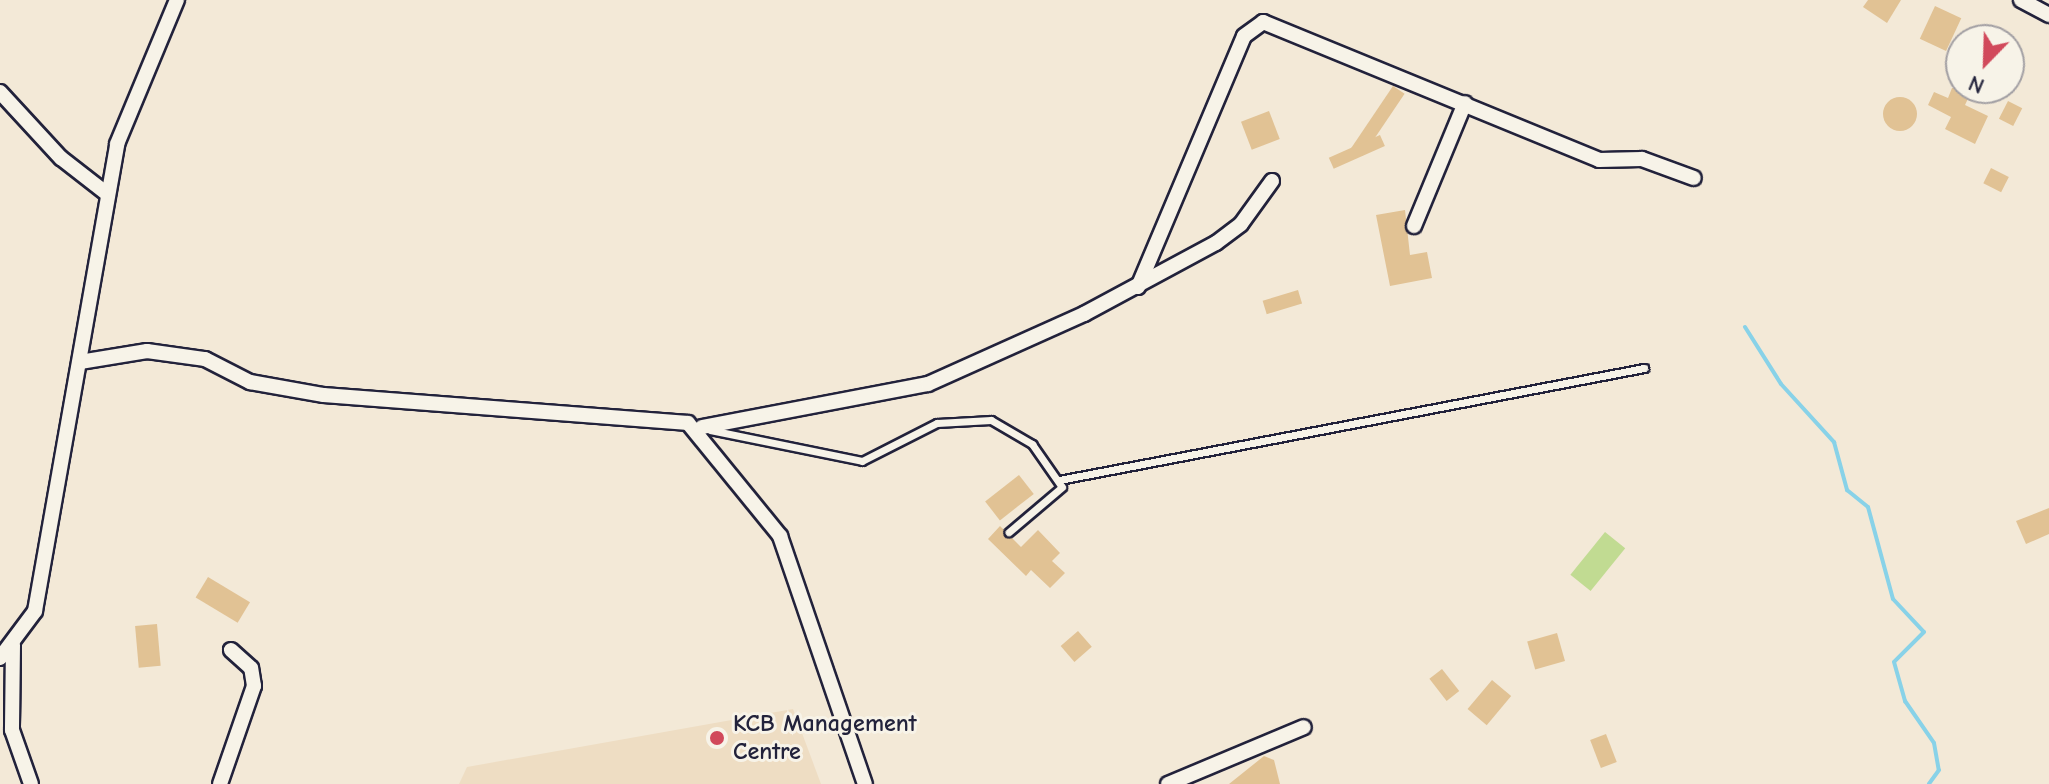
<!DOCTYPE html>
<style>
body{margin:0}
#map{position:relative;width:2049px;height:784px;overflow:hidden;background:#f3e9d7;font-family:"Comic Neue",sans-serif}
div>[style]{position:absolute}
[style*='--x']{left:calc(var(--x)*1px);top:calc(var(--y)*1px);width:calc(var(--w)*1px);rotate:calc(var(--a)*1deg)}
.built>*{inset:0;background:#eeddc3}
.green>*{inset:0;background:#c1db92;transform-origin:0 0}
.stream>*{height:4px;margin:-2px;padding:0 2px;transform-origin:2px;border-radius:2px;background:#88d2e8}
.building>*{inset:0;background:#e1c294;transform-origin:0 0}
.round{border-radius:50%}
.roads{filter:drop-shadow(2px 0 #22223b) drop-shadow(-2px 0 #22223b) drop-shadow(0 2px #22223b) drop-shadow(0 -2px #22223b)}
.lane>*{height:7px;margin:-3.5px;padding:0 3.5px;transform-origin:3.5px;border-radius:3.5px;background:#f7f3e8}
.street>*{height:14px;margin:-7px;padding:0 7px;transform-origin:7px;border-radius:7px;background:#f7f3e8}
.dots>*{width:22px;height:22px;translate:-50% -50%;box-sizing:border-box;border:4px solid #f7f3e8;border-radius:50%}
span{translate:-50% -50%;white-space:nowrap;text-align:center;line-height:1.15;-webkit-text-stroke:6px #f7f3e8;paint-order:stroke}
.poi-label{font-size:24px;color:#22223b;font-weight:700}
.left{translate:0 -50%;text-align:left}
.north{position:absolute;left:1945px;top:24px;width:80px;height:80px;box-sizing:border-box;background:#f7f3e8;border:2px solid #a29fa3;border-radius:50%;rotate:203deg;font-size:22px;font-weight:700;line-height:32px;text-align:center;color:#22223b}
.north::after{content:'';display:block;margin:auto;width:28px;height:36px;background:#d1495b;clip-path:polygon(50% 0,100% 100%,50% 72%,0 100%)}
</style>
<div id="map">
<div class="built">
<div style="clip-path:polygon(793px 709px,821px 784px,459px 784px,467px 767px)"></div>
</div>
<div class="green">
<div style="left:1605px;top:532px;width:26px;height:55px;rotate:39deg"></div>
</div>
<div class="stream">
<div style="--x:1745;--y:327;--w:67;--a:57.7"></div>
<div style="--x:1781;--y:384;--w:79;--a:47.6"></div>
<div style="--x:1834;--y:442;--w:50;--a:74.8"></div>
<div style="--x:1847;--y:490;--w:27;--a:39"></div>
<div style="--x:1868;--y:507;--w:95;--a:74.8"></div>
<div style="--x:1893;--y:599;--w:45;--a:46.8"></div>
<div style="--x:1924;--y:632;--w:42;--a:135"></div>
<div style="--x:1894;--y:662;--w:41;--a:74.2"></div>
<div style="--x:1905;--y:701;--w:51;--a:55.4"></div>
<div style="--x:1934;--y:743;--w:27;--a:80"></div>
<div style="--x:1939;--y:770;--w:17;--a:126"></div>
</div>
<div class="building">
<div style="clip-path:polygon(1868px 0,1901px 0,1887px 23px,1863px 7px)"></div>
<div style="left:1935px;top:6px;width:29px;height:36px;rotate:25deg"></div>
<div style="left:1393px;top:86px;width:14px;height:75px;rotate:34deg"></div>
<div style="clip-path:polygon(1952px 88px,1973px 88px,1965px 105px,1988px 116px,1975px 144px,1945px 129px,1951px 117px,1928px 105px,1934px 92px,1948px 98px)"></div>
<div class="round" style="left:1883px;top:97px;width:34px;height:34px"></div>
<div style="left:2008px;top:101px;width:16px;height:20px;rotate:27deg"></div>
<div style="left:1269px;top:111px;width:30px;height:30px;rotate:69deg"></div>
<div style="left:1380px;top:135px;width:12px;height:56px;rotate:66deg"></div>
<div style="left:1991px;top:168px;width:20px;height:17px;rotate:27deg"></div>
<div style="clip-path:polygon(1405px 210px,1410px 255px,1427px 252px,1432px 278px,1390px 286px,1376px 215px)"></div>
<div style="left:1298px;top:290px;width:14px;height:37px;rotate:73deg"></div>
<div style="left:1019px;top:475px;width:24px;height:43px;rotate:52deg"></div>
<div style="clip-path:polygon(2049px 508px,2049px 534px,2026px 544px,2016px 521px)"></div>
<div style="clip-path:polygon(1000px 526px,1021px 547px,1038px 530px,1060px 553px,1052px 561px,1065px 573px,1050px 588px,1031px 570px,1026px 576px,988px 539px)"></div>
<div style="left:208px;top:577px;width:49px;height:24px;rotate:31deg"></div>
<div style="left:157px;top:624px;width:42px;height:22px;rotate:85deg"></div>
<div style="left:1078px;top:631px;width:21px;height:23px;rotate:49deg"></div>
<div style="left:1557px;top:633px;width:29px;height:31px;rotate:74deg"></div>
<div style="left:1442px;top:669px;width:28px;height:16px;rotate:52deg"></div>
<div style="left:1492px;top:680px;width:25px;height:38px;rotate:40deg"></div>
<div style="left:1606px;top:734px;width:30px;height:17px;rotate:69deg"></div>
<div style="clip-path:polygon(1264px 756px,1274px 760px,1280px 784px,1229px 784px)"></div>
</div>
<div class="roads">
<div class="lane">
<div style="--x:710;--y:430;--w:155;--a:11.5"></div>
<div style="--x:862;--y:461;--w:84;--a:-26.9"></div>
<div style="--x:937;--y:423;--w:54;--a:-3.2"></div>
<div style="--x:991;--y:420;--w:48;--a:30.3"></div>
<div style="--x:1032;--y:444;--w:52;--a:55.1"></div>
<div style="--x:1062;--y:487;--w:70;--a:139.7"></div>
<div style="--x:1059;--y:480;--w:596;--a:-10.84"></div>
</div>
<div class="street">
<div style="--x:2021;--y:0;--w:32;--a:28"></div>
<div style="--x:0;--y:92;--w:90;--a:47.3"></div>
<div style="--x:61;--y:158;--w:57;--a:37.9"></div>
<div style="--x:1414;--y:226;--w:133;--a:-67.5"></div>
<div style="--x:1138;--y:287;--w:272;--a:-67.1"></div>
<div style="--x:1244;--y:36;--w:24;--a:-36"></div>
<div style="--x:1263;--y:22;--w:363;--a:22.3"></div>
<div style="--x:1599;--y:160;--w:43;--a:-1.3"></div>
<div style="--x:1642;--y:159;--w:55;--a:20.1"></div>
<div style="--x:80;--y:362;--w:68;--a:-9.3"></div>
<div style="--x:147;--y:351;--w:59;--a:7.9"></div>
<div style="--x:205;--y:359;--w:51;--a:27.1"></div>
<div style="--x:250;--y:382;--w:75;--a:10"></div>
<div style="--x:324;--y:395;--w:365;--a:4.4"></div>
<div style="--x:688;--y:423;--w:146;--a:50.8"></div>
<div style="--x:780;--y:536;--w:262;--a:71.1"></div>
<div style="--x:702;--y:427;--w:230;--a:-10.8"></div>
<div style="--x:928;--y:384;--w:171;--a:-24.2"></div>
<div style="--x:1084;--y:314;--w:150;--a:-28.3"></div>
<div style="--x:1216;--y:243;--w:31;--a:-37"></div>
<div style="--x:1241;--y:224;--w:53;--a:-54.2"></div>
<div style="--x:13;--y:645;--w:85;--a:90.7"></div>
<div style="--x:12;--y:730;--w:57;--a:70.6"></div>
<div style="--x:0;--y:658;--w:59;--a:-53.3"></div>
<div style="--x:35;--y:611;--w:474;--a:-80"></div>
<div style="--x:117;--y:144;--w:156;--a:-67.4"></div>
<div style="--x:220;--y:784;--w:104;--a:-70.9"></div>
<div style="--x:254;--y:686;--w:18;--a:-99"></div>
<div style="--x:251;--y:668;--w:27;--a:-138"></div>
<div style="--x:1168;--y:784;--w:147;--a:-22.7"></div>
</div>
</div>
<div class="dots">
<div style="left:717px;top:738px;background:#d1495b"></div>
</div>
<div class="poi-label">
<span class="left" style="left:733px;top:738px">KCB Management<br>Centre</span>
</div>
<div class="north">N</div>
</div>
